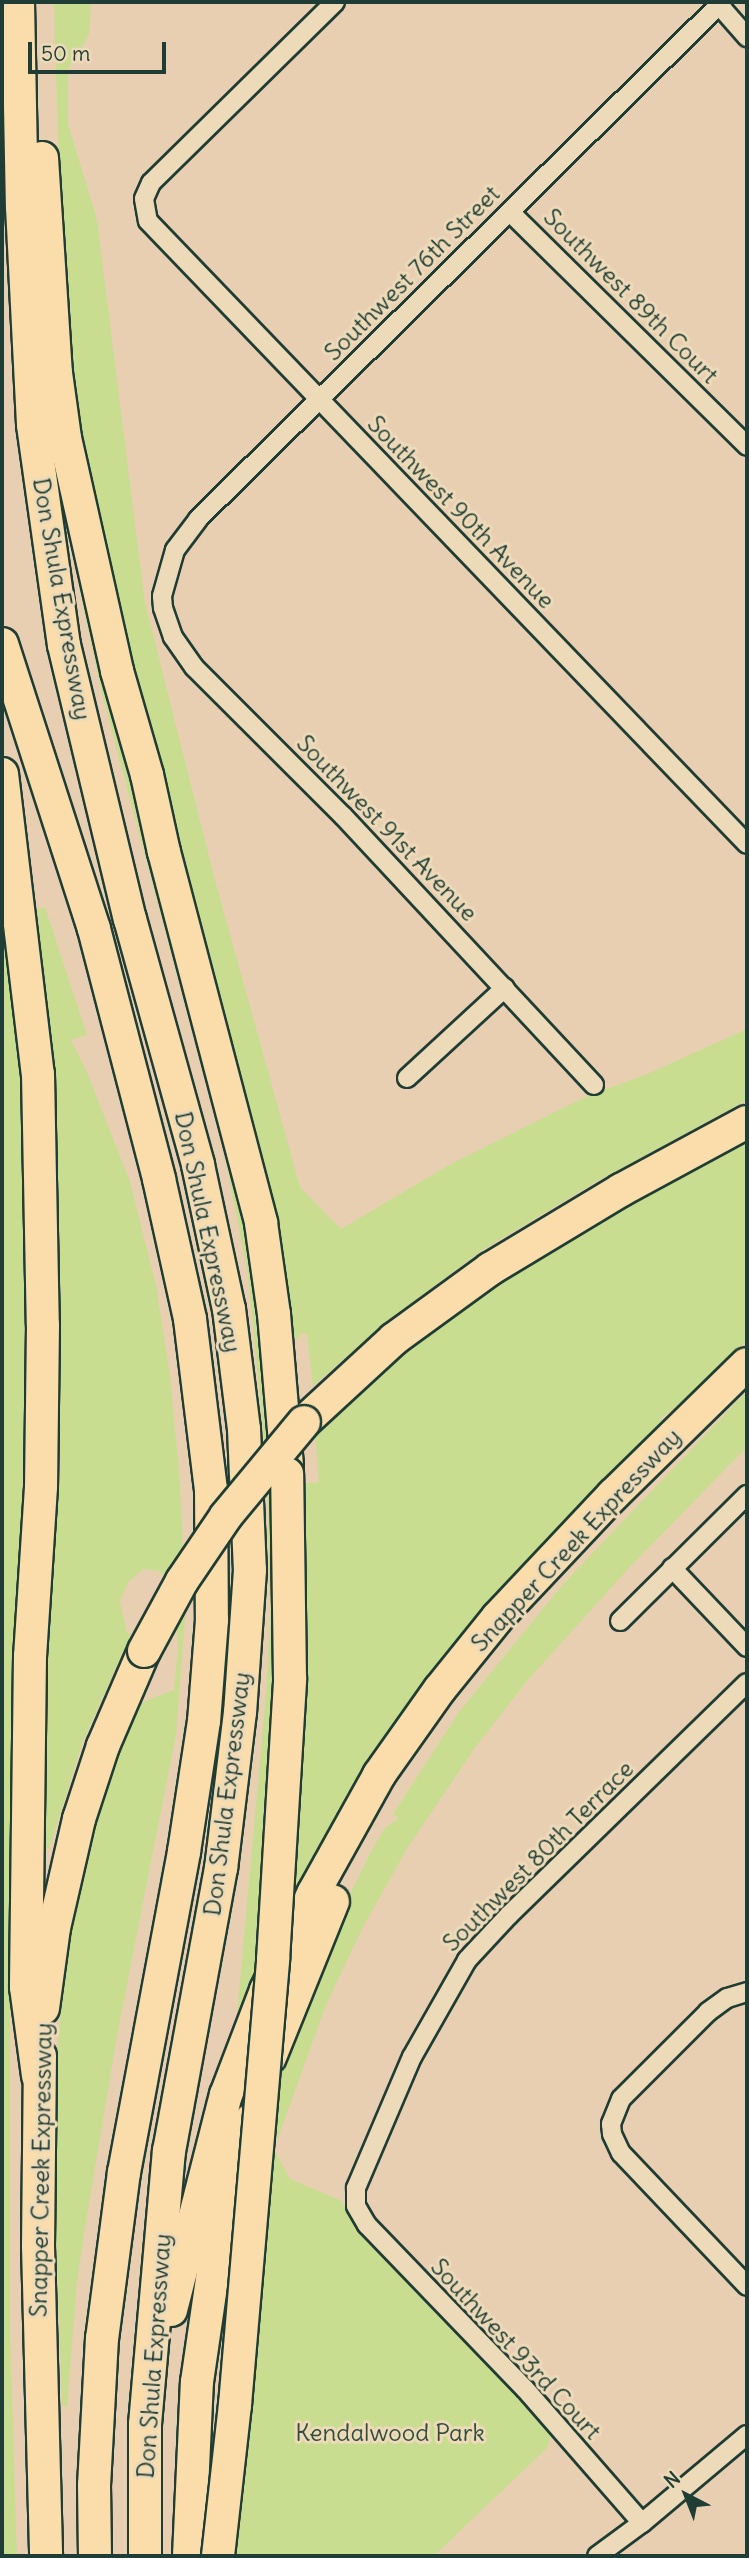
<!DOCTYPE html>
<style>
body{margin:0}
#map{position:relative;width:749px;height:2558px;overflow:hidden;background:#e9cfb2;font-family:Delius,sans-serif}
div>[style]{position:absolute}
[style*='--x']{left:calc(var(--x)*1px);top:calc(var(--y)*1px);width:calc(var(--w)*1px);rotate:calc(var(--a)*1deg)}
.green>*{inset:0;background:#c9dd91}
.roads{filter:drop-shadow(2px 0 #1f3d34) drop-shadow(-2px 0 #1f3d34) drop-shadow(0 2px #1f3d34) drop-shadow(0 -2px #1f3d34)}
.minor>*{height:18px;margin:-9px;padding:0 9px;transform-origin:9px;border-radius:9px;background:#eddab8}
.motorway>*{height:32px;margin:-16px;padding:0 16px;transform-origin:16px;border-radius:16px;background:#faddab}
.bridges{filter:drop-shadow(2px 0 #1f3d34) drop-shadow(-2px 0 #1f3d34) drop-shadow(0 2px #1f3d34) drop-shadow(0 -2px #1f3d34)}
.motorway-bridge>*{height:32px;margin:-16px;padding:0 16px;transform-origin:16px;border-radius:16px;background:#faddab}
span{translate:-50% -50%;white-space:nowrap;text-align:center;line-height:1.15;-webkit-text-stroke:6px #eddab8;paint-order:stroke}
.street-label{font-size:24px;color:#1f3d34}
.park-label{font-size:24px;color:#304d3d}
.frame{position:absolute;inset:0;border:4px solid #1f3d34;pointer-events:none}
.north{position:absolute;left:651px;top:2460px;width:70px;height:70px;-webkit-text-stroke:5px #eddab8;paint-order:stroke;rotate:318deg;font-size:19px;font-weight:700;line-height:28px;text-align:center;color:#1f3d34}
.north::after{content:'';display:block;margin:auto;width:24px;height:32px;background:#1f3d34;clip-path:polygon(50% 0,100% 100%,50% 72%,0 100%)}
.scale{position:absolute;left:28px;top:42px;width:138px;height:32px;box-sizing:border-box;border:4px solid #1f3d34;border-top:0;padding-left:9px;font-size:21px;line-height:24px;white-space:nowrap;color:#1f3d34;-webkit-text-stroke:5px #eddab8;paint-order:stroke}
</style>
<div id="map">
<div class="green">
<div style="clip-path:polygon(54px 2px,91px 2px,89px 35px,68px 69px,68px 124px,97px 219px,145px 603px,215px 880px,300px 1187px,341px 1229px,449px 1165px,583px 1098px,647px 1074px,747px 1029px,747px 1100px,596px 1182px,484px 1249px,388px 1320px,313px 1386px,307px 1334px,300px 1333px,299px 1339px,289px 1338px,73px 425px,60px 210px)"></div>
<div style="clip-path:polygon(77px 566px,241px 1204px,301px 1484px,319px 1482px,315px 1434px,410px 1348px,484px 1294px,575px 1236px,747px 1141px,747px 1340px,680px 1404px,660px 1419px,664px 1424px,513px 1579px,362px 1775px,280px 1916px,258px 1960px,246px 2001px,237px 2014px,266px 1694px,270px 1618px,267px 1472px,248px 1274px,223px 1148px,101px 690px,75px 568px)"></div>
<div style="clip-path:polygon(2px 850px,21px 1021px,28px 1268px,10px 1978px,10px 2330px,17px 2556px,2px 2556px)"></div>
<div style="clip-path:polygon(45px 907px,87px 1035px,71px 1040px,87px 1072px,130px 1182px,156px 1286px,170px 1375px,180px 1483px,186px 1607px,176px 1734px,117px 2036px,85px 2228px,77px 2282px,67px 2407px,62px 2406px,54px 2168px,56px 2062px,64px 1976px,84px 1866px,113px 1767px,136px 1709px,145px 1701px,174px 1690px,178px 1651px,177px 1626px,166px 1578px,159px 1571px,143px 1569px,129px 1581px,120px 1601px,127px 1633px,131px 1634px,82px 1743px,49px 1849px,41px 1848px,49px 1042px,37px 910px)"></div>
<div style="clip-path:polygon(747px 1391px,747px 1447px,629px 1568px,527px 1681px,477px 1745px,408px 1847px,363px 1927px,326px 2005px,274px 2149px,290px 2179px,340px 2200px,364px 2230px,552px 2432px,547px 2448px,434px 2556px,214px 2556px,255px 2132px,318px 1958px,373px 1848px,385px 1828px,399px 1818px,393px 1814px,459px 1712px,563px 1584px)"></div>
</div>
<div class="roads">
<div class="minor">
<div style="--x:335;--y:2;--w:258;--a:135.5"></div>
<div style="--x:151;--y:183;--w:17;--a:114"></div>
<div style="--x:144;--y:199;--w:22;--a:80"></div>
<div style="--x:148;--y:221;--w:864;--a:46.13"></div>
<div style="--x:719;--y:5;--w:43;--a:48.8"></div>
<div style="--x:510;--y:212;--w:333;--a:44.6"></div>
<div style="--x:407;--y:1078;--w:133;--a:-42.6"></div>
<div style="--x:594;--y:1085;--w:368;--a:-133"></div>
<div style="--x:343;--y:816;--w:211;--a:-135"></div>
<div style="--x:194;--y:667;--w:37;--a:-125"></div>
<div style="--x:173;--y:637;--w:31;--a:-109"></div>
<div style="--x:163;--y:608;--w:12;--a:-95"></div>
<div style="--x:162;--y:596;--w:48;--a:-74.2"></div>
<div style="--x:175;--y:550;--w:39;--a:-53"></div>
<div style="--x:198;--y:519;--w:736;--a:-44.61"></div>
<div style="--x:672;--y:1568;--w:109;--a:46.5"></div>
<div style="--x:620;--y:1621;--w:179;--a:-44.8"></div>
<div style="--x:747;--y:1992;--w:21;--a:163"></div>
<div style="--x:727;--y:1998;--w:24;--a:144"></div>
<div style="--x:708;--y:2012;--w:123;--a:135"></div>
<div style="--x:621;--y:2099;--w:27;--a:112"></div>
<div style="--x:611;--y:2124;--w:10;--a:84"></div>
<div style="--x:612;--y:2134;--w:21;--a:65"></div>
<div style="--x:621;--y:2153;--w:183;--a:46.5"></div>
<div style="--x:642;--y:2523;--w:178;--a:-131.1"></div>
<div style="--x:525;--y:2389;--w:228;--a:-133.9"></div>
<div style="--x:367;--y:2225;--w:22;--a:-120"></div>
<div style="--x:356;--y:2206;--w:18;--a:-90"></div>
<div style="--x:356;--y:2188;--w:142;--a:-66.9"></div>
<div style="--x:412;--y:2057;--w:112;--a:-60.4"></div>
<div style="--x:467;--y:1960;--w:62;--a:-47"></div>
<div style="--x:509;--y:1915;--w:332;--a:-44.3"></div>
<div style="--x:597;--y:2556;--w:56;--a:-36.3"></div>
<div style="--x:642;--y:2523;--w:137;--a:-40"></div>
</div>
<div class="motorway">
<div style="--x:18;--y:2;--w:205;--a:88.9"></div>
<div style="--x:22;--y:207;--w:218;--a:87.1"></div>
<div style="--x:33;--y:425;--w:222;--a:82"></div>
<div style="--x:64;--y:645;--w:282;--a:76.5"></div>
<div style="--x:130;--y:919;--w:255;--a:74.5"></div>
<div style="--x:198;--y:1165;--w:147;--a:77.9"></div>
<div style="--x:229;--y:1309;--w:121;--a:82.9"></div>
<div style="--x:244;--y:1429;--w:141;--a:87.6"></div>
<div style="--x:250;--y:1570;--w:142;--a:94"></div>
<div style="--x:240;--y:1712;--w:157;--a:96.9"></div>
<div style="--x:221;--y:1868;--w:287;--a:100.4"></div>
<div style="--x:169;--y:2150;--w:275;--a:95"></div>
<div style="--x:145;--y:2424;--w:132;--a:90"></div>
<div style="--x:42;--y:158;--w:215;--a:86.3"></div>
<div style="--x:56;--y:373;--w:66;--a:82.1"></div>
<div style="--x:65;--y:438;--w:239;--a:77.4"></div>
<div style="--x:117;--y:671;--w:108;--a:73.9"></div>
<div style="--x:147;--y:775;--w:79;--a:77.6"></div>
<div style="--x:164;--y:852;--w:383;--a:75.3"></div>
<div style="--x:261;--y:1223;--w:92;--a:81.9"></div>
<div style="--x:274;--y:1314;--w:152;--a:85.1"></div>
<div style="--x:2;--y:644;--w:299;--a:72.1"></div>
<div style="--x:94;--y:929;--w:258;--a:75.4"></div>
<div style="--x:159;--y:1179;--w:143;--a:77.5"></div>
<div style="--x:190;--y:1319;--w:171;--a:83"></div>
<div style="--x:211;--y:1489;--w:131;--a:89.6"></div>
<div style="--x:212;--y:1620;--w:101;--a:94.5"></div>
<div style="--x:204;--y:1721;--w:133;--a:98.7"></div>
<div style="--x:184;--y:1852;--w:326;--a:100.6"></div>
<div style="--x:124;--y:2172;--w:167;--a:97.5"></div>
<div style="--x:102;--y:2338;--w:147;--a:93.1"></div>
<div style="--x:94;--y:2485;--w:71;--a:89.2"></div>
<div style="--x:2;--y:774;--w:302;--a:83.2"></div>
<div style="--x:38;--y:1074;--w:251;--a:88.9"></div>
<div style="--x:43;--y:1325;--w:162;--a:90.7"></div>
<div style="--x:41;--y:1487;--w:169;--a:93.7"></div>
<div style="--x:30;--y:1656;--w:331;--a:90.7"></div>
<div style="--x:26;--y:1987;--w:90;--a:82.3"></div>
<div style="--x:304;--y:1422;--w:122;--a:-42.7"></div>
<div style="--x:394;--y:1339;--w:119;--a:-36.1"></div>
<div style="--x:490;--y:1269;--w:153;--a:-31.1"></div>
<div style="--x:621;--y:1190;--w:143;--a:-28.4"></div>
<div style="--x:43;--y:2008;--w:81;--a:-82.2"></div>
<div style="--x:54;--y:1928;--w:112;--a:-77.1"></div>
<div style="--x:79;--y:1819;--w:77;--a:-71.8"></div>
<div style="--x:103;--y:1746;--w:103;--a:-66.7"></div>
<div style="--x:40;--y:2056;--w:190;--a:90.6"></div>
<div style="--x:38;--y:2246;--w:310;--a:88.5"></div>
<div style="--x:270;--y:2057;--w:168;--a:-68"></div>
<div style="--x:171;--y:2310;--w:222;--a:-75.7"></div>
<div style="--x:226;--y:2095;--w:112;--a:-69.1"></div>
<div style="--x:266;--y:1990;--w:109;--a:-63.9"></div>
<div style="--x:314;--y:1892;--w:134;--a:-60.9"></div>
<div style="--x:379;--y:1775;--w:105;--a:-54.7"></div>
<div style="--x:440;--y:1689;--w:92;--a:-51.1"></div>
<div style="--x:498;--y:1617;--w:168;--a:-46.7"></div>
<div style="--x:613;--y:1495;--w:187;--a:-44.4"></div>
<div style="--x:189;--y:2556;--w:174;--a:-87.4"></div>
<div style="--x:197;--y:2382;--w:111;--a:-81.7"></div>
<div style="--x:213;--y:2272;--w:157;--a:-76"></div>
</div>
</div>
<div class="bridges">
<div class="motorway-bridge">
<div style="--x:144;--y:1651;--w:80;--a:-61.5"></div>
<div style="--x:182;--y:1581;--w:78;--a:-55.9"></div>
<div style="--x:226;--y:1516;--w:122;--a:-50.3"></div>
<div style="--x:218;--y:2556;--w:152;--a:-83.6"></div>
<div style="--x:235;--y:2405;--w:447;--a:-85.1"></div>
<div style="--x:273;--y:1960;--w:282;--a:-86.5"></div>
<div style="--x:290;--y:1679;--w:205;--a:-90.8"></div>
</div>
</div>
<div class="street-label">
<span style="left:412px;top:273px;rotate:-45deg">Southwest 76th Street</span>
<span style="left:631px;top:296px;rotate:45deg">Southwest 89th Court</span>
<span style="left:461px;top:512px;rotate:46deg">Southwest 90th Avenue</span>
<span style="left:62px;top:599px;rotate:80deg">Don Shula Expressway</span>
<span style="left:387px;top:828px;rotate:46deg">Southwest 91st Avenue</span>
<span style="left:208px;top:1232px;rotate:78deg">Don Shula Expressway</span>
<span style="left:576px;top:1540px;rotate:-47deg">Snapper Creek Expressway</span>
<span style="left:227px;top:1794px;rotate:-83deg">Don Shula Expressway</span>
<span style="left:538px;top:1856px;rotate:-45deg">Southwest 80th Terrace</span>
<span style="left:41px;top:2170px;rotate:-89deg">Snapper Creek Expressway</span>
<span style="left:516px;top:2349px;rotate:47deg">Southwest 93rd Court</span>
<span style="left:154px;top:2356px;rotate:-86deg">Don Shula Expressway</span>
</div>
<div class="park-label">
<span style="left:390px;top:2433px">Kendalwood Park</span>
</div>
<div class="frame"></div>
<div class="north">N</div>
<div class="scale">50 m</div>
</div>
